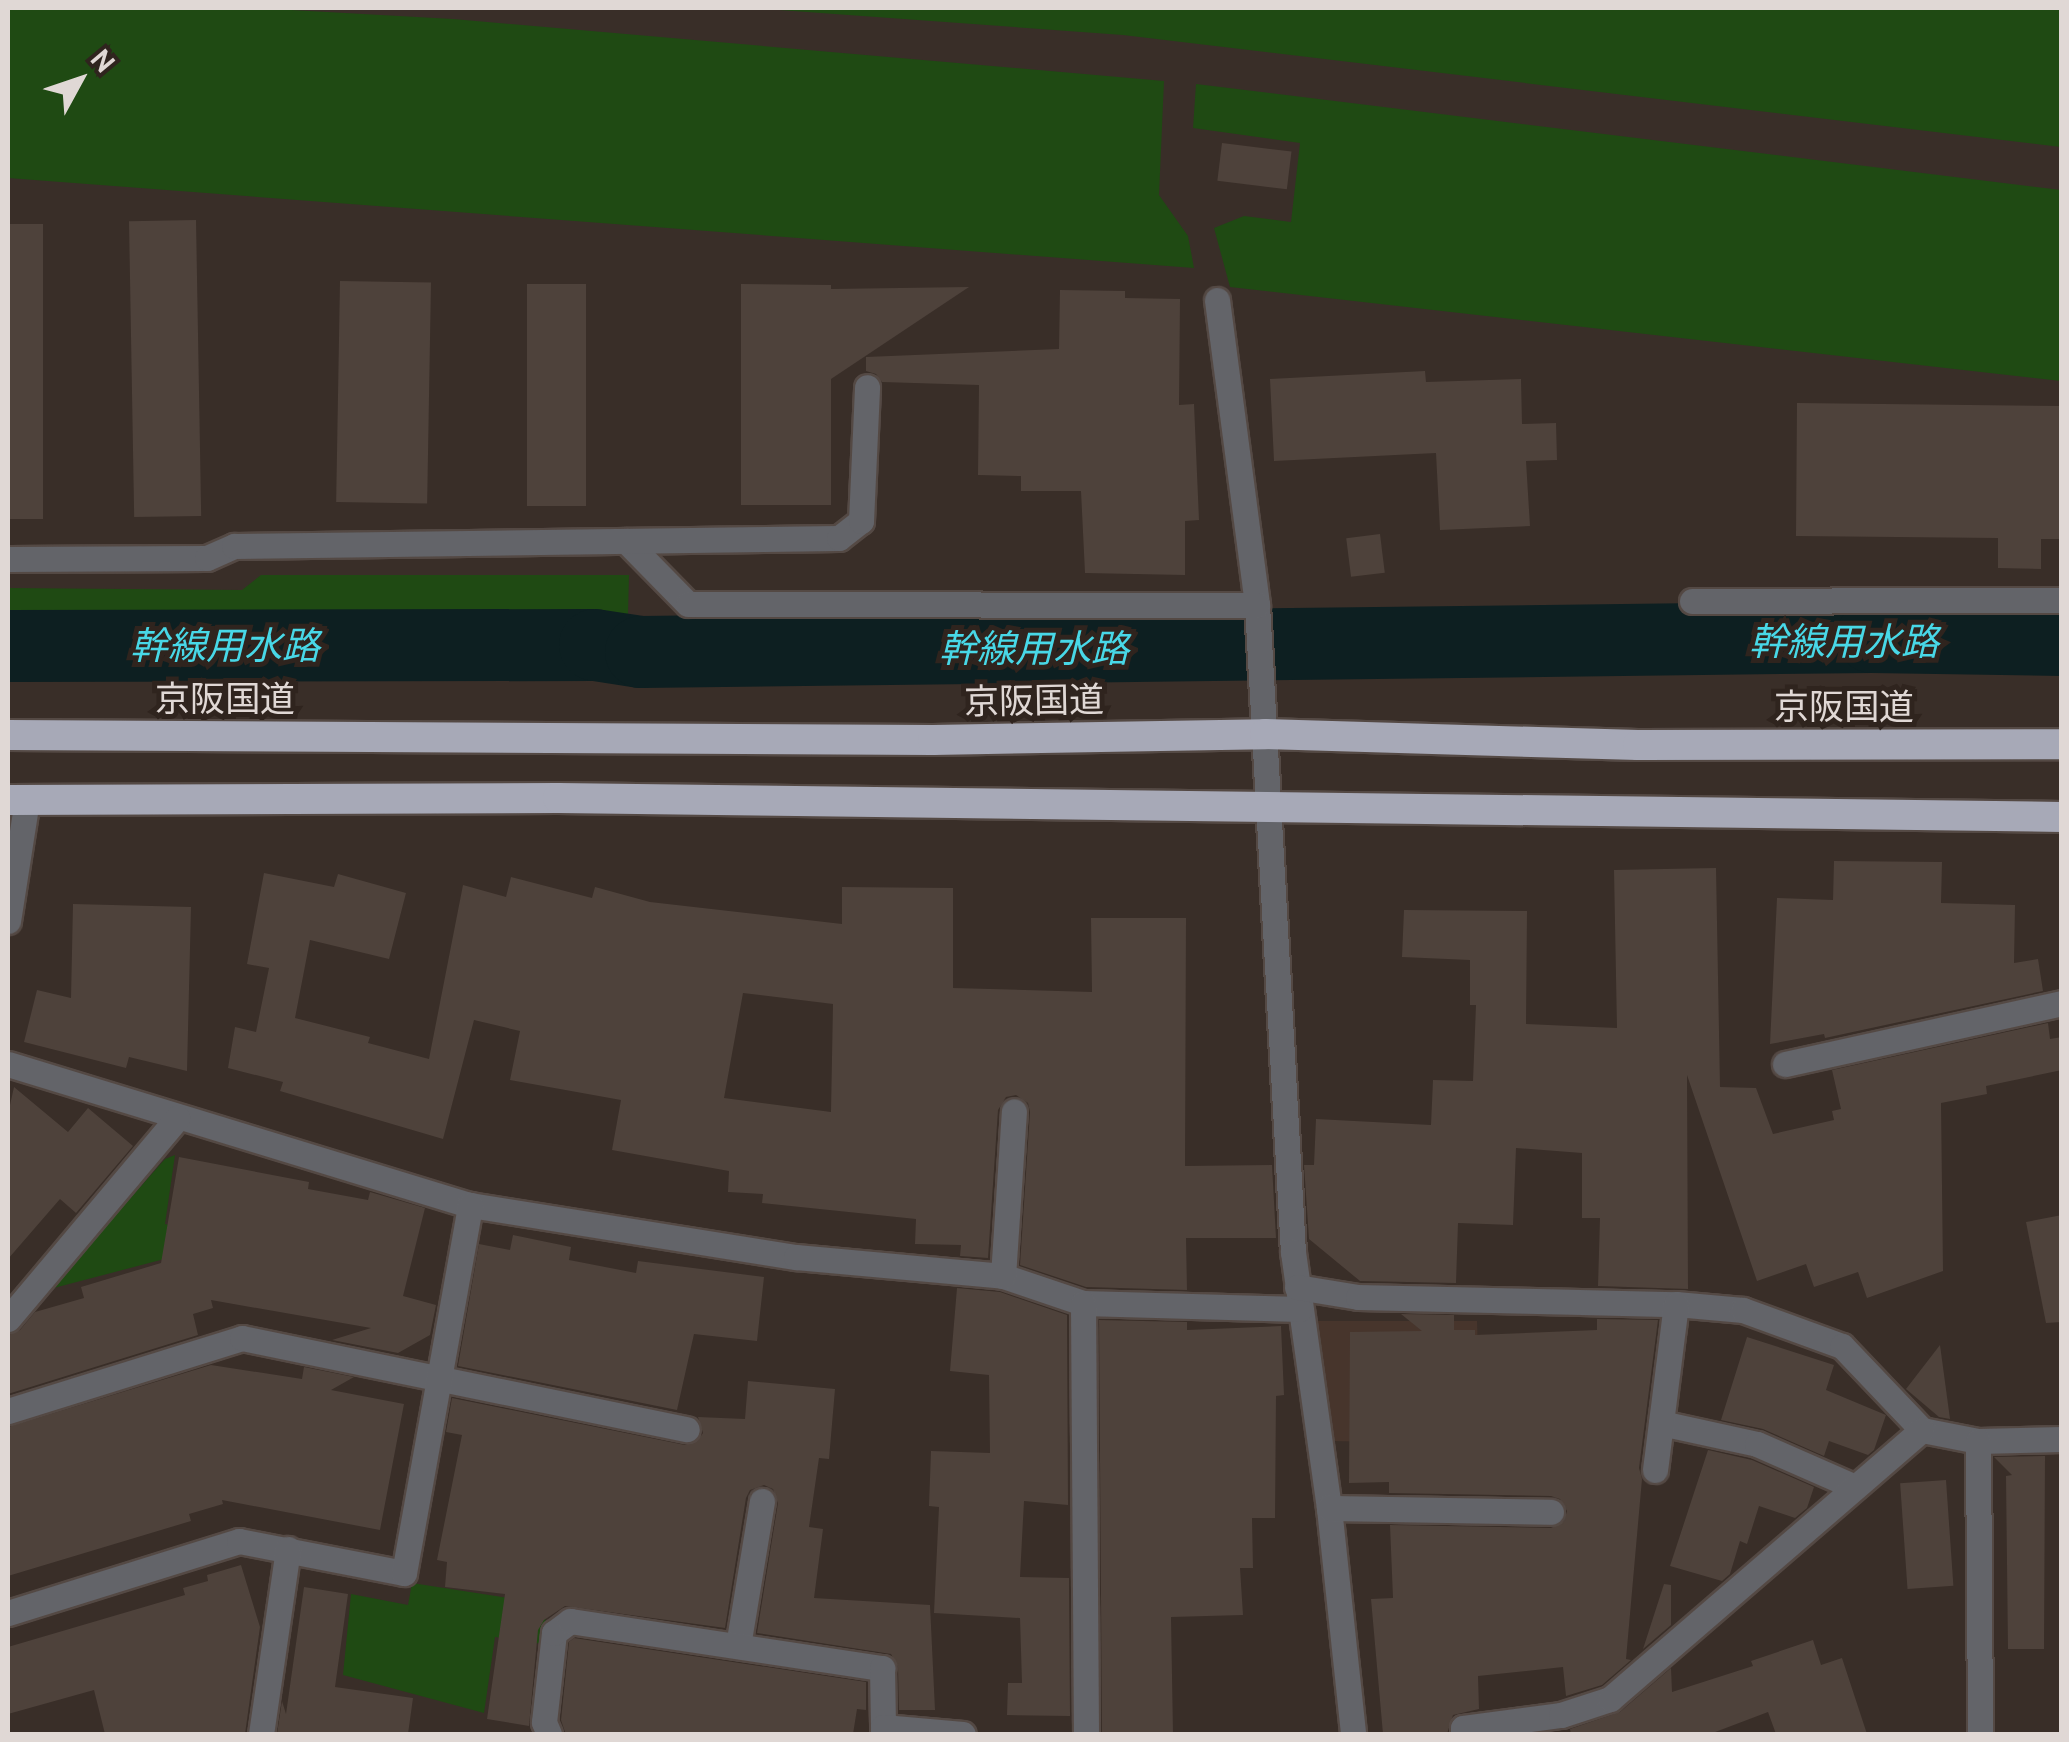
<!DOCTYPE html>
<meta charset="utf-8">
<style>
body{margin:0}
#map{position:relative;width:2069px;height:1742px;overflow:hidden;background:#392e28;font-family:Cabin,"Noto Sans JP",sans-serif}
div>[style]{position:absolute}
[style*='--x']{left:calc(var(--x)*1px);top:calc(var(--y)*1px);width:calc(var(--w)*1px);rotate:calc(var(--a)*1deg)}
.built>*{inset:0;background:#47352c}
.green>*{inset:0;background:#1f4a13}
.river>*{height:72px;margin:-36px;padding:0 36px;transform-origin:36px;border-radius:36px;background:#0d1f21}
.building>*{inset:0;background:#4e423b;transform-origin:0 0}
.roads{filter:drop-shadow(2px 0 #544944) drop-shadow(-2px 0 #544944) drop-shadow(0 2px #544944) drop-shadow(0 -2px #544944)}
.street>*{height:25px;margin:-12.5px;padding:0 12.5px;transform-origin:12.5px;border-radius:12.5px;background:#636469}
.highway>*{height:30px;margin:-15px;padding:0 15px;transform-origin:15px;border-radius:15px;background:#a7a9b7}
span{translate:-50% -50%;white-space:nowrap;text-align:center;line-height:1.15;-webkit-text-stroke:10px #2f241e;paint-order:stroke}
.street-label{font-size:35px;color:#e0d8d5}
.water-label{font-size:38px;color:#48d8e7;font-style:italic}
.frame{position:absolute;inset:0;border:10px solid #e0d8d5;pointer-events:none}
.north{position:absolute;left:30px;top:30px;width:100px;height:100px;-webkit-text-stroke:8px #2f241e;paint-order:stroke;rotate:50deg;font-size:28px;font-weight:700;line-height:40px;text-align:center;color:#e0d8d5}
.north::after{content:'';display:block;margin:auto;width:35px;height:45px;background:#e0d8d5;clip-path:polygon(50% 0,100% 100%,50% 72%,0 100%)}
</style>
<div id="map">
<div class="built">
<div style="clip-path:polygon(1315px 1321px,1477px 1321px,1481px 1444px,1331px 1441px)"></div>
</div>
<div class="green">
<div style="clip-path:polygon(8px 8px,255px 8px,453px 19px,1164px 81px,1159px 195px,1188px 236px,1194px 268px,8px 178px)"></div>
<div style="clip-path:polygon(752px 8px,2061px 8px,2061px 147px,1123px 35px)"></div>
<div style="clip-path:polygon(1196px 84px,2061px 190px,2061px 381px,1230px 287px,1214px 228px,1244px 216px,1291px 222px,1300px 143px,1193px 128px)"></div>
<div style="clip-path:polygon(261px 575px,629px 575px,628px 615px,8px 616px,8px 588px,242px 590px)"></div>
<div style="clip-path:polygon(175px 1155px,165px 1224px,233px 1241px,50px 1289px,165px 1159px)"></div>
<div style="clip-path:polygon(412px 1583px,547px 1604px,543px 1644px,495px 1637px,484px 1713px,343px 1675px,351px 1594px,408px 1605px)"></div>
</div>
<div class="river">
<div style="--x:8;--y:646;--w:587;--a:-0.1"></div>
<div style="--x:595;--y:645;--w:47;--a:8.7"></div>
<div style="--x:641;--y:652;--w:1231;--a:-0.7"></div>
<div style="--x:1872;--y:637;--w:190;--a:0.9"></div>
</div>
<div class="building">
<div style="left:1222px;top:143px;width:70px;height:38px;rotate:7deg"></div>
<div style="left:196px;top:220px;width:296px;height:67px;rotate:89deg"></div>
<div style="left:8px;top:224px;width:35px;height:295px"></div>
<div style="left:340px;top:281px;width:91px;height:221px;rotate:1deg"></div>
<div style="left:586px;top:284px;width:222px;height:59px;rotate:90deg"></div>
<div style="clip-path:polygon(741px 284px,831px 285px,831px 289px,969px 287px,831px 379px,831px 505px,741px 505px)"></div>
<div style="clip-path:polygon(1060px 290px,1125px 291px,1125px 298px,1180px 299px,1179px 405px,1194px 404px,1199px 520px,1185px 521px,1185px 575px,1085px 573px,1081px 491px,1021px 491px,1021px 476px,978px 475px,979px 385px,882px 382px,876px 374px,866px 371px,866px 357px,1059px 349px)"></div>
<div style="clip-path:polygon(1425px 371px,1426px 382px,1521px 379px,1522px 424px,1556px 423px,1557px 460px,1526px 461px,1530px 526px,1440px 530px,1436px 453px,1274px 461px,1270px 379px)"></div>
<div style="clip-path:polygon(1797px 403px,2062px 406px,2062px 539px,2041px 539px,2041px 569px,1998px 568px,1998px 538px,1796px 536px)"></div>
<div style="left:1380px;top:534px;width:39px;height:34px;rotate:83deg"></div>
<div style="clip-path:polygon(1834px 861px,1942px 862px,1941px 903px,2015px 905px,2014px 963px,2038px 959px,2043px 991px,1825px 1038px,1824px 1034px,1770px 1044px,1777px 898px,1833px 900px)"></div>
<div style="clip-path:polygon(1716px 868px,1720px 1087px,1756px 1088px,1773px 1134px,1834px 1120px,1832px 1111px,1841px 1109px,1832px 1070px,2048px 1023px,2050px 1039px,2062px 1037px,2062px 1070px,1986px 1086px,1987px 1094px,1941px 1103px,1943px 1271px,1867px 1298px,1858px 1272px,1814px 1287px,1806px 1264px,1757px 1281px,1687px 1075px,1688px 1289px,1598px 1286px,1600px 1218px,1582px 1218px,1582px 1153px,1516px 1148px,1513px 1225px,1458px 1223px,1456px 1283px,1360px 1281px,1309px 1239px,1304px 1165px,1314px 1165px,1316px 1119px,1431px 1125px,1433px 1080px,1473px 1081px,1476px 1005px,1470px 1005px,1470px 960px,1402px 957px,1404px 910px,1527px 911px,1526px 1024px,1617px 1028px,1614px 870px)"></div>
<div style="clip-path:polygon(evenodd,264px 873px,334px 887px,338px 874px,406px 893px,389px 959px,310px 940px,295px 1018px,370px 1037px,368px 1043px,429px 1059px,463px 885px,506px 897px,511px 877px,592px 898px,595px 887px,650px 902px,842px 924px,842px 887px,953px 888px,953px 988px,1092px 992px,1091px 918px,1186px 918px,1185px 1166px,1272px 1165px,1276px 1238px,1186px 1238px,1187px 1290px,1086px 1287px,1020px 1265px,1030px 1112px,1028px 1103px,1016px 1095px,1006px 1097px,998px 1110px,988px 1258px,960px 1256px,961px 1245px,915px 1244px,916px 1219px,762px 1203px,763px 1194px,728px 1192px,729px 1171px,612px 1150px,621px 1100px,510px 1080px,520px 1031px,474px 1020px,443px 1139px,280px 1091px,283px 1082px,228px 1068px,235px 1027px,256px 1032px,269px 968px,247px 964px,264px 873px,743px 993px,833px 1004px,831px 1112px,724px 1098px,743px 993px)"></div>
<div style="clip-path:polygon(73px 904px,191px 907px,187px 1071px,129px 1057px,126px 1068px,24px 1042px,37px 990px,71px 998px)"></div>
<div style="clip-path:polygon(14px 1087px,68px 1132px,88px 1108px,133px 1146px,76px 1213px,60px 1199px,8px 1259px,8px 1114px)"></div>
<div style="clip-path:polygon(179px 1157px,309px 1182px,308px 1189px,368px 1200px,370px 1192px,425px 1208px,403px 1296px,436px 1305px,430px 1335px,398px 1353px,332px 1340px,371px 1328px,211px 1300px,213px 1308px,193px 1314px,198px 1335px,8px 1394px,8px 1335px,20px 1330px,35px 1312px,84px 1298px,81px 1287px,161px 1263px)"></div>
<div style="clip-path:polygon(2062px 1215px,2062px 1322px,2046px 1323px,2026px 1222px)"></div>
<div style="clip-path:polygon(513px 1235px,571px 1247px,569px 1260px,636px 1273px,638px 1261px,764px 1277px,757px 1341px,694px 1334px,677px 1410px,458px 1366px,479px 1244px,510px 1250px)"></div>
<div style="clip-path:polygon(957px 1288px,1000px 1292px,1067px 1315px,1068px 1505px,1024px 1501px,1020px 1577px,1069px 1578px,1070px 1716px,1007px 1715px,1008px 1683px,1022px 1683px,1020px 1618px,934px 1613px,939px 1507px,929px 1506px,931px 1451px,990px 1453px,989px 1375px,950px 1371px)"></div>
<div style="clip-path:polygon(1401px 1314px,1454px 1315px,1454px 1330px,1475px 1330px,1475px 1335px,1597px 1330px,1597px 1319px,1658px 1320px,1639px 1468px,1642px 1479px,1626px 1659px,1631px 1660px,1602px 1685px,1566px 1696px,1563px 1667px,1478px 1676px,1479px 1709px,1453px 1715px,1447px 1734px,1383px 1734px,1371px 1599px,1393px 1598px,1390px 1525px,1551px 1528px,1564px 1521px,1567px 1511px,1560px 1499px,1551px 1496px,1389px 1493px,1389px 1482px,1349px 1483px,1350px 1332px,1422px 1331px)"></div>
<div style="clip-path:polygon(1099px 1320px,1187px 1322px,1187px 1330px,1281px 1326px,1284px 1395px,1276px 1396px,1275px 1518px,1252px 1518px,1253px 1568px,1240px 1568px,1243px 1615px,1171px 1617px,1173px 1734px,1102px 1734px)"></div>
<div style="clip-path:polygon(1747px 1337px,1834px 1365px,1826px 1390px,1886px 1415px,1874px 1450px,1868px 1455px,1829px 1441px,1824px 1456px,1763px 1429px,1721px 1420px)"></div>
<div style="clip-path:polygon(1940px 1345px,1950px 1419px,1939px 1417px,1906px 1389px)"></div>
<div style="clip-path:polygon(211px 1365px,302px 1379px,304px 1367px,354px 1377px,331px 1390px,404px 1404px,380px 1530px,222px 1500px,223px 1504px,189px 1514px,191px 1521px,8px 1576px,8px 1427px)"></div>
<div style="clip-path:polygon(748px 1381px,835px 1389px,829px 1459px,819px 1458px,809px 1527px,823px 1529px,814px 1598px,930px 1605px,935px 1710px,899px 1710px,898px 1667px,891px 1654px,757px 1633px,778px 1503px,773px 1489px,764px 1485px,750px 1490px,746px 1498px,725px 1628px,565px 1606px,544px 1620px,538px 1630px,529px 1726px,487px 1719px,505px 1594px,445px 1587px,447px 1562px,437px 1560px,462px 1435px,446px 1432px,452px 1398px,685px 1445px,698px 1440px,703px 1433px,698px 1417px,745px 1419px)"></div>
<div style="clip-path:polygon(1708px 1450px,1752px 1460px,1814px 1487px,1807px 1508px,1795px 1518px,1759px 1506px,1747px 1544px,1740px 1541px,1730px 1574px,1722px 1581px,1670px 1566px)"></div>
<div style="clip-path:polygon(2045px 1456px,2044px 1649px,2008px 1649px,2006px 1476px,2012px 1475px,1994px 1457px)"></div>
<div style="left:1946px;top:1480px;width:106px;height:46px;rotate:86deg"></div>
<div style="clip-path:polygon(241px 1565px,260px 1627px,245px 1734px,105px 1734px,94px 1690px,8px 1714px,8px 1647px,185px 1595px,183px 1588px,208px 1581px,207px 1575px)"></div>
<div style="clip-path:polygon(1664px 1584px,1671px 1585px,1671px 1625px,1643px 1649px)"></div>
<div style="clip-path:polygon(304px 1587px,348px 1594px,335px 1687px,413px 1698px,408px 1734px,277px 1734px,282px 1701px,286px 1714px)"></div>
<div style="clip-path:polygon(574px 1638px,866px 1682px,866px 1710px,857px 1709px,853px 1734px,565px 1732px,561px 1720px,569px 1642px)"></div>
<div style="clip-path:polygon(1813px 1640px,1821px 1665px,1842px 1658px,1867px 1734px,1776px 1734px,1768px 1712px,1710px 1734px,1571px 1734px,1570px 1729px,1620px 1712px,1671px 1668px,1672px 1692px,1753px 1666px,1751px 1661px)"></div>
</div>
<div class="roads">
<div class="street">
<div style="--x:1217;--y:300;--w:308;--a:82.5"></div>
<div style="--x:1257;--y:605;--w:648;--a:86.82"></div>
<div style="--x:1293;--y:1252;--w:259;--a:82"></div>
<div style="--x:1329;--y:1508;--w:227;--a:83.9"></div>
<div style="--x:626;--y:541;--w:88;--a:45.5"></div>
<div style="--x:688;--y:604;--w:569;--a:0.1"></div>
<div style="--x:8;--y:559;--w:199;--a:-0.3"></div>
<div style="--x:207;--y:558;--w:30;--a:-24"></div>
<div style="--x:234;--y:546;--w:605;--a:-0.76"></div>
<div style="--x:839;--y:538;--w:28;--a:-38"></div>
<div style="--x:861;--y:521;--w:134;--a:-87.4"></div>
<div style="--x:1692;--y:601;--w:370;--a:-0.2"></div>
<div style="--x:8;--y:921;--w:123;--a:-81.1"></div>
<div style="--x:8;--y:1064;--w:483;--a:17"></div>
<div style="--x:470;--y:1205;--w:330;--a:9.1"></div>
<div style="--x:796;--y:1257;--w:208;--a:5.2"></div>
<div style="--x:1003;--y:1276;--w:84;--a:18.6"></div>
<div style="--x:1083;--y:1303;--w:217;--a:1.6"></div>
<div style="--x:1785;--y:1064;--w:284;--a:-12.4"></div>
<div style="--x:1003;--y:1276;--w:165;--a:-86.2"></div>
<div style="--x:1297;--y:1287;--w:62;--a:9.3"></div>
<div style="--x:1358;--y:1297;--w:318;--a:1.3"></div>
<div style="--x:1676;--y:1304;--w:67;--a:5.1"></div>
<div style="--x:1743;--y:1310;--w:105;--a:20"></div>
<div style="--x:1842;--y:1346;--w:116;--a:46.4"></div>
<div style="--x:1922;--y:1430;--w:57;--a:11.1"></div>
<div style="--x:1978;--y:1441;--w:84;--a:-1.4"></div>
<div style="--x:1083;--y:1303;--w:431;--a:89.6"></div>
<div style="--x:8;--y:1319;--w:263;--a:-49.9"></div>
<div style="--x:8;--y:1411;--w:245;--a:-17.3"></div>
<div style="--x:242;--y:1338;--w:454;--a:11.6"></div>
<div style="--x:1661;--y:1423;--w:98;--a:12.3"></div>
<div style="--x:1757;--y:1444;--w:107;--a:23.7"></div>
<div style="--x:1978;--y:1441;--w:293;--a:89.6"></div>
<div style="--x:1655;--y:1470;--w:167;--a:-82.8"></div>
<div style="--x:1329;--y:1508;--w:222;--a:1"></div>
<div style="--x:8;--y:1613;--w:242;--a:-17.3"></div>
<div style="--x:239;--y:1541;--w:168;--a:11"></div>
<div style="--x:404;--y:1573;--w:374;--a:-79.8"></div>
<div style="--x:738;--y:1646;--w:147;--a:-80.6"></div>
<div style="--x:261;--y:1734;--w:187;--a:-81.7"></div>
<div style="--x:549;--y:1734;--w:13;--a:-113"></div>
<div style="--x:544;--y:1722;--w:90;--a:-83.6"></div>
<div style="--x:554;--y:1633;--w:20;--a:-37"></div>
<div style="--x:570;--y:1621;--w:316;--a:8.6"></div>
<div style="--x:882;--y:1668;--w:59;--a:89"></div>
<div style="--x:883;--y:1734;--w:7;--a:-90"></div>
<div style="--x:883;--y:1727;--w:80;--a:5"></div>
<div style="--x:1463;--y:1734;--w:6;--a:-90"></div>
<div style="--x:1463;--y:1728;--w:99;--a:-7.6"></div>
<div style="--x:1561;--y:1715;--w:52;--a:-18.1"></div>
<div style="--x:1610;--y:1699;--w:412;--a:-40.8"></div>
</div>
<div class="highway">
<div style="--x:8;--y:735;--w:925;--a:0.31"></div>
<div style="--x:933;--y:740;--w:332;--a:-1"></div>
<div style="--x:1265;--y:734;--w:373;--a:1.7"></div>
<div style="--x:1638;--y:745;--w:424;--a:-0.1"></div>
<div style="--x:8;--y:800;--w:550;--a:-0.21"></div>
<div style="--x:558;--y:798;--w:1504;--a:0.72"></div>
</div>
</div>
<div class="street-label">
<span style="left:225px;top:699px">京阪国道</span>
<span style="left:1034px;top:701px;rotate:-1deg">京阪国道</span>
<span style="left:1844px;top:707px">京阪国道</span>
</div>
<div class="water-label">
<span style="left:1844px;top:642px">幹線用水路</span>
<span style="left:225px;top:646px">幹線用水路</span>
<span style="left:1034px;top:649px">幹線用水路</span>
</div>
<div class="frame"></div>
<div class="north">N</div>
</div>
